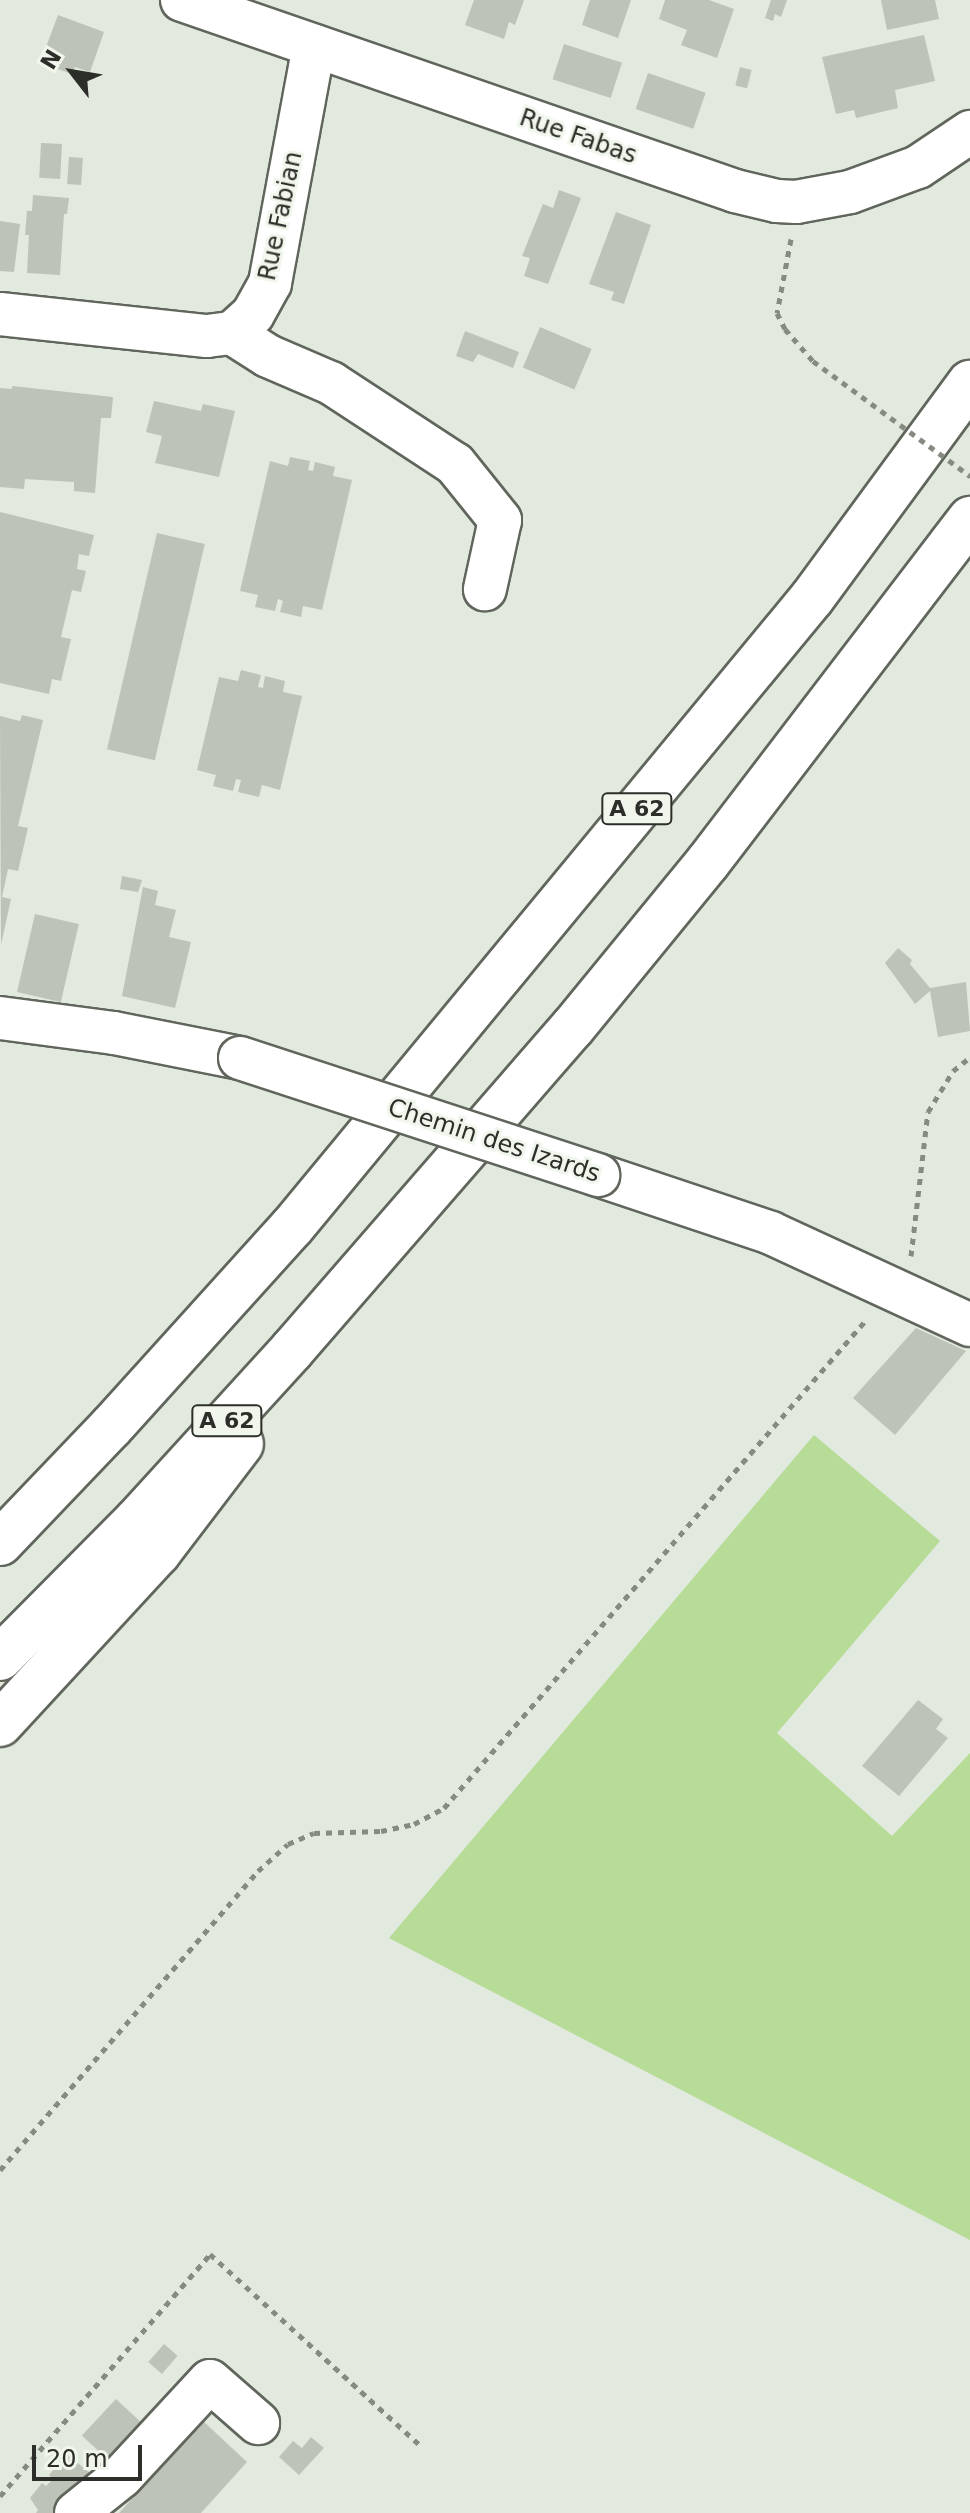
<!DOCTYPE html>
<style>
body{margin:0}
#map{position:relative;width:970px;height:2513px;overflow:hidden;background:#e2e9de;font-family:"DejaVu Sans",sans-serif}
div>[style]{position:absolute}
[style*='--x']{left:calc(var(--x)*1px);top:calc(var(--y)*1px);width:calc(var(--w)*1px);rotate:calc(var(--a)*1deg)}
.green>*{inset:0;background:#b6dc97}
.building>*{inset:0;background:#bdc3b8;transform-origin:0 0}
.path>*{height:5px;margin-top:-2.5px;transform-origin:0;background:repeating-linear-gradient(90deg,#858a82 0 6px,transparent 0 12px)}
.roads{filter:drop-shadow(2px 0 #60665c) drop-shadow(-2px 0 #60665c) drop-shadow(0 2px #60665c) drop-shadow(0 -2px #60665c)}
.minor>*{height:42px;margin:-21px;padding:0 21px;transform-origin:21px;border-radius:21px;background:#fff}
.highway>*{height:44px;margin:-22px;padding:0 22px;transform-origin:22px;border-radius:22px;background:#fff}
.path-bridge>*{height:5px;margin-top:-2.5px;transform-origin:0;background:repeating-linear-gradient(90deg,#858a82 0 6px,transparent 0 12px)}
.bridges{filter:drop-shadow(2px 0 #60665c) drop-shadow(-2px 0 #60665c) drop-shadow(0 2px #60665c) drop-shadow(0 -2px #60665c)}
.minor-bridge>*{height:42px;margin:-21px;padding:0 21px;transform-origin:21px;border-radius:21px;background:#fff}
span{translate:-50% -50%;white-space:nowrap;text-align:center;line-height:1.15;-webkit-text-stroke:6px #f0f6eb;paint-order:stroke}
.shield-label span{padding:2px 6px;background:#f0f6eb;border:2px solid;border-radius:6px;-webkit-text-stroke-width:0}
.shield-label{font-size:22px;color:#2c2e2a;font-weight:700}
.street-label{font-size:24px;color:#2c2e2a}
.north{position:absolute;left:32px;top:32px;width:80px;height:80px;-webkit-text-stroke:6px #f0f6eb;paint-order:stroke;rotate:301deg;font-size:22px;font-weight:700;line-height:32px;text-align:center;color:#2c2e2a}
.north::after{content:'';display:block;margin:auto;width:28px;height:36px;background:#2c2e2a;clip-path:polygon(50% 0,100% 100%,50% 72%,0 100%)}
.scale{position:absolute;left:32px;top:2445px;width:110px;height:36px;box-sizing:border-box;border:4px solid #2c2e2a;border-top:0;padding-left:10px;font-size:24px;line-height:28px;white-space:nowrap;color:#2c2e2a;-webkit-text-stroke:6px #f0f6eb;paint-order:stroke}
</style>
<div id="map">
<div class="green">
<div style="clip-path:polygon(814px 1435px,940px 1541px,777px 1733px,892px 1836px,970px 1753px,970px 2240px,389px 1938px)"></div>
</div>
<div class="building">
<div style="clip-path:polygon(474px 0,524px 0,515px 25px,509px 22px,504px 39px,465px 25px)"></div>
<div style="clip-path:polygon(590px 0,631px 0,618px 38px,582px 25px)"></div>
<div style="clip-path:polygon(665px 0,709px 0,734px 9px,717px 58px,681px 45px,687px 30px,659px 19px)"></div>
<div style="clip-path:polygon(771px 0,787px 0,781px 17px,775px 14px,773px 21px,765px 18px)"></div>
<div style="clip-path:polygon(881px 0,935px 0,939px 19px,887px 30px)"></div>
<div style="clip-path:polygon(58px 15px,104px 32px,90px 72px,75px 67px,72px 74px,40px 63px)"></div>
<div style="clip-path:polygon(924px 35px,935px 81px,895px 90px,898px 108px,856px 118px,854px 110px,836px 114px,822px 57px)"></div>
<div style="left:564px;top:44px;width:61px;height:37px;rotate:18deg"></div>
<div style="left:740px;top:67px;width:12px;height:19px;rotate:14deg"></div>
<div style="left:648px;top:73px;width:61px;height:38px;rotate:19deg"></div>
<div style="left:62px;top:144px;width:35px;height:21px;rotate:93deg"></div>
<div style="left:69px;top:157px;width:14px;height:27px;rotate:4deg"></div>
<div style="clip-path:polygon(559px 190px,581px 198px,548px 284px,524px 276px,530px 258px,522px 256px,543px 204px,553px 208px)"></div>
<div style="clip-path:polygon(33px 195px,69px 198px,67px 214px,64px 214px,60px 275px,27px 273px,29px 235px,25px 235px,27px 211px,32px 211px)"></div>
<div style="clip-path:polygon(616px 212px,651px 225px,624px 304px,611px 300px,614px 292px,589px 284px)"></div>
<div style="clip-path:polygon(0 221px,20px 224px,14px 272px,0 271px)"></div>
<div style="left:540px;top:327px;width:56px;height:44px;rotate:23deg"></div>
<div style="clip-path:polygon(465px 331px,519px 352px,513px 368px,478px 354px,473px 362px,456px 356px)"></div>
<div style="clip-path:polygon(12px 386px,113px 397px,111px 418px,101px 418px,95px 493px,74px 491px,74px 482px,25px 479px,24px 489px,0 487px,0 388px,12px 389px)"></div>
<div style="clip-path:polygon(154px 401px,201px 411px,203px 404px,235px 411px,219px 477px,155px 463px,162px 436px,146px 432px)"></div>
<div style="clip-path:polygon(290px 457px,310px 461px,308px 470px,313px 471px,315px 462px,335px 467px,333px 476px,352px 480px,322px 610px,303px 606px,301px 617px,280px 612px,283px 601px,278px 599px,275px 611px,255px 607px,258px 595px,240px 591px,270px 461px,288px 466px)"></div>
<div style="clip-path:polygon(0 512px,94px 535px,89px 556px,79px 554px,77px 569px,86px 571px,81px 592px,72px 590px,61px 637px,71px 639px,61px 681px,52px 679px,49px 694px,0 683px)"></div>
<div style="left:157px;top:533px;width:49px;height:222px;rotate:13deg"></div>
<div style="clip-path:polygon(241px 670px,261px 675px,258px 687px,263px 688px,265px 676px,285px 681px,283px 692px,302px 696px,280px 790px,262px 785px,259px 797px,238px 792px,241px 780px,236px 779px,233px 791px,213px 786px,216px 775px,197px 770px,219px 677px,238px 681px)"></div>
<div style="clip-path:polygon(22px 715px,43px 720px,18px 826px,28px 828px,18px 871px,8px 869px,2px 897px,11px 899px,1px 945px,0 716px,20px 721px)"></div>
<div style="clip-path:polygon(122px 876px,142px 880px,138px 892px,120px 889px)"></div>
<div style="clip-path:polygon(143px 887px,158px 891px,155px 905px,176px 910px,169px 937px,191px 942px,175px 1008px,122px 996px)"></div>
<div style="left:35px;top:914px;width:45px;height:80px;rotate:13deg"></div>
<div style="clip-path:polygon(898px 948px,912px 960px,910px 964px,930px 988px,966px 982px,970px 1031px,938px 1037px,930px 991px,915px 1004px,885px 963px)"></div>
<div style="clip-path:polygon(916px 1328px,966px 1351px,895px 1435px,853px 1398px)"></div>
<div style="clip-path:polygon(918px 1700px,943px 1719px,936px 1729px,948px 1738px,899px 1796px,862px 1766px)"></div>
<div style="left:164px;top:2344px;width:18px;height:24px;rotate:41deg"></div>
<div style="left:116px;top:2399px;width:48px;height:50px;rotate:43deg"></div>
<div style="clip-path:polygon(203px 2421px,247px 2462px,201px 2513px,119px 2513px)"></div>
<div style="clip-path:polygon(311px 2437px,324px 2448px,299px 2475px,279px 2457px,293px 2441px,302px 2448px)"></div>
<div style="clip-path:polygon(67px 2454px,91px 2474px,58px 2513px,36px 2513px,38px 2510px,30px 2498px,42px 2483px,46px 2486px,53px 2479px,49px 2475px)"></div>
</div>
<div class="path">
<div style="--x:791;--y:239;--w:75;--a:100.7"></div>
<div style="--x:777;--y:313;--w:18;--a:63"></div>
<div style="--x:785;--y:329;--w:43;--a:48.8"></div>
<div style="--x:911;--y:1256;--w:145;--a:-83.3"></div>
<div style="--x:928;--y:1112;--w:48;--a:-58.6"></div>
<div style="--x:953;--y:1071;--w:22;--a:-39"></div>
<div style="--x:0;--y:2170;--w:395;--a:-49.2"></div>
<div style="--x:258;--y:1871;--w:40;--a:-42"></div>
<div style="--x:288;--y:1844;--w:28;--a:-23"></div>
<div style="--x:314;--y:1833;--w:67;--a:-1.7"></div>
<div style="--x:381;--y:1831;--w:34;--a:-12"></div>
<div style="--x:414;--y:1824;--w:34;--a:-28"></div>
<div style="--x:444;--y:1808;--w:645;--a:-49.15"></div>
<div style="--x:0;--y:2496;--w:320;--a:-49"></div>
<div style="--x:210;--y:2254;--w:285;--a:42.3"></div>
</div>
<div class="roads">
<div class="minor">
<div style="--x:182;--y:0;--w:585;--a:19.05"></div>
<div style="--x:735;--y:191;--w:43;--a:13.4"></div>
<div style="--x:777;--y:201;--w:19;--a:3"></div>
<div style="--x:796;--y:202;--w:55;--a:-10.5"></div>
<div style="--x:850;--y:192;--w:72;--a:-20.2"></div>
<div style="--x:918;--y:167;--w:63;--a:-33.9"></div>
<div style="--x:0;--y:314;--w:208;--a:6.1"></div>
<div style="--x:207;--y:336;--w:25;--a:-7"></div>
<div style="--x:232;--y:333;--w:28;--a:-42"></div>
<div style="--x:253;--y:314;--w:35;--a:-61"></div>
<div style="--x:270;--y:283;--w:241;--a:-79.5"></div>
<div style="--x:232;--y:333;--w:43;--a:32.6"></div>
<div style="--x:268;--y:356;--w:69;--a:23.2"></div>
<div style="--x:331;--y:383;--w:148;--a:33.2"></div>
<div style="--x:455;--y:464;--w:72;--a:51.2"></div>
<div style="--x:500;--y:520;--w:71;--a:102.3"></div>
<div style="--x:0;--y:1018;--w:115;--a:7.5"></div>
<div style="--x:114;--y:1033;--w:128;--a:11.2"></div>
<div style="--x:598;--y:1175;--w:182;--a:18.5"></div>
<div style="--x:771;--y:1233;--w:219;--a:24.8"></div>
<div style="--x:76;--y:2513;--w:59;--a:-38.8"></div>
<div style="--x:122;--y:2476;--w:129;--a:-47.2"></div>
<div style="--x:210;--y:2381;--w:64;--a:41.2"></div>
</div>
<div class="highway">
<div style="--x:0;--y:1543;--w:161;--a:-46.3"></div>
<div style="--x:111;--y:1427;--w:270;--a:-47.9"></div>
<div style="--x:292;--y:1227;--w:816;--a:-50.42"></div>
<div style="--x:812;--y:598;--w:267;--a:-53.7"></div>
<div style="--x:0;--y:1658;--w:193;--a:-45.2"></div>
<div style="--x:136;--y:1521;--w:231;--a:-47.6"></div>
<div style="--x:292;--y:1350;--w:428;--a:-49"></div>
<div style="--x:573;--y:1027;--w:213;--a:-50.7"></div>
<div style="--x:708;--y:862;--w:432;--a:-52.6"></div>
<div style="--x:0;--y:1724;--w:233;--a:-47.3"></div>
<div style="--x:158;--y:1553;--w:137;--a:-52.7"></div>
</div>
</div>
<div class="path-bridge">
<div style="--x:813;--y:361;--w:195;--a:36.2"></div>
</div>
<div class="bridges">
<div class="minor-bridge">
<div style="--x:240;--y:1058;--w:377;--a:18.1"></div>
</div>
</div>
<div class="shield-label">
<span style="left:637px;top:809px">A 62</span>
<span style="left:227px;top:1421px">A 62</span>
</div>
<div class="street-label">
<span style="left:578px;top:137px;rotate:19deg">Rue Fabas</span>
<span style="left:281px;top:216px;rotate:-78deg">Rue Fabian</span>
<span style="left:494px;top:1141px;rotate:18deg">Chemin des Izards</span>
</div>
<div class="north">N</div>
<div class="scale">20 m</div>
</div>
